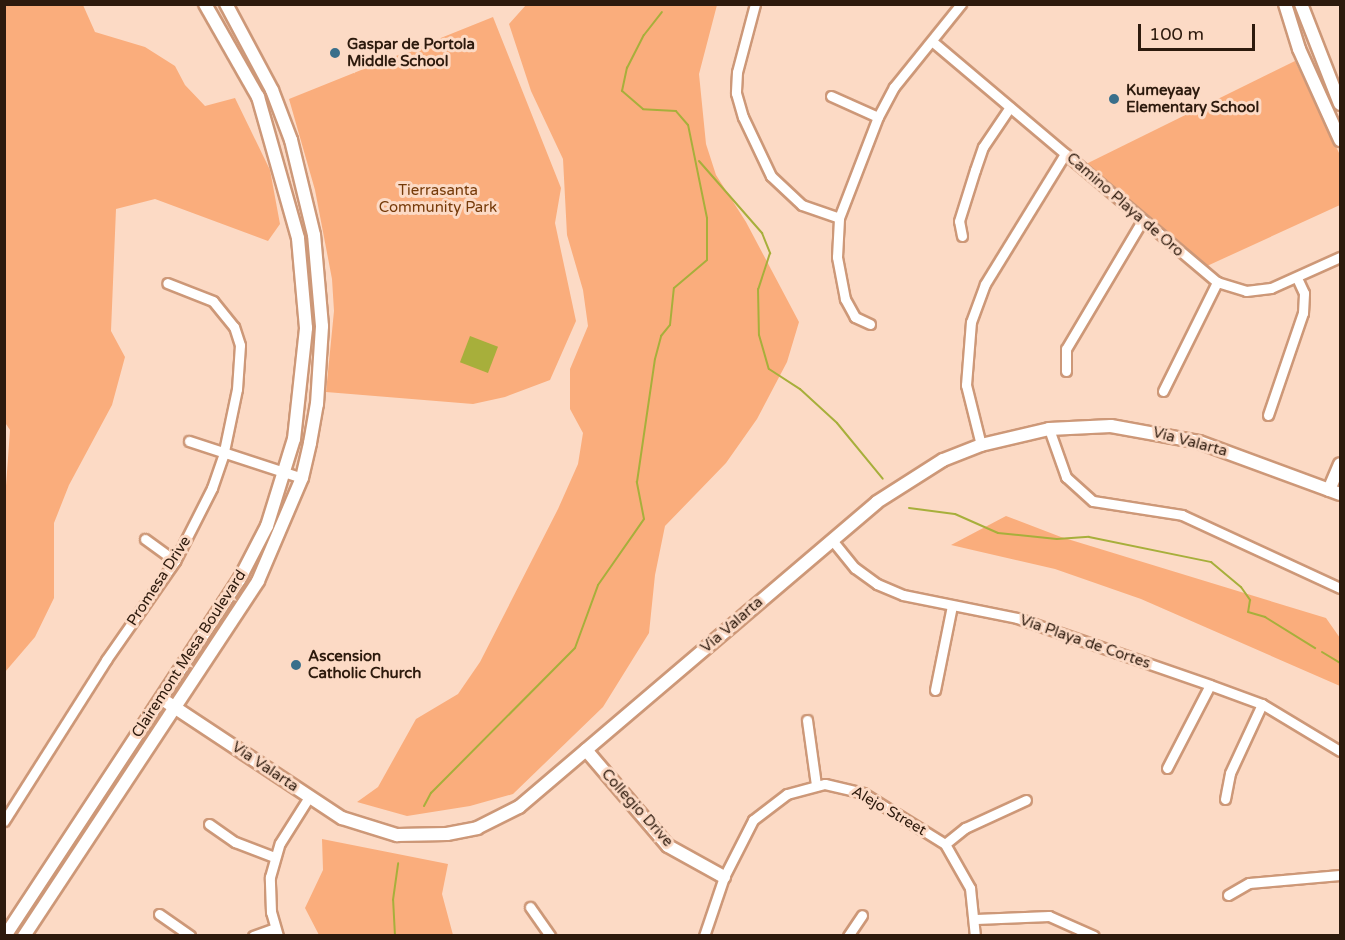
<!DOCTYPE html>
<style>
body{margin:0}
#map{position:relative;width:1345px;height:940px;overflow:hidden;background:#fcdac5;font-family:"Varela Round",sans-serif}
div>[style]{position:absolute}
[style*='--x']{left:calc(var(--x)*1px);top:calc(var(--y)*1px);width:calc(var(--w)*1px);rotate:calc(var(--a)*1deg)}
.green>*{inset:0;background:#faad7c}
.water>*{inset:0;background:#a7af3b;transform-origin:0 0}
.stream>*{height:2px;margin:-1px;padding:0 1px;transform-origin:1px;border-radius:1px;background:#a7af3b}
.roads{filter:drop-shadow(2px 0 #cd9878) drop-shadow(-2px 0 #cd9878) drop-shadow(0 2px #cd9878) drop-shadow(0 -2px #cd9878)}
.street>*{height:9px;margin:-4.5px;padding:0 4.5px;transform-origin:4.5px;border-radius:4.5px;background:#fff}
.secondary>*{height:12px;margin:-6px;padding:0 6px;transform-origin:6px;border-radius:6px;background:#fff}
.dots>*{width:16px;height:16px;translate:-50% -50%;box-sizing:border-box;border:3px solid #fcdac5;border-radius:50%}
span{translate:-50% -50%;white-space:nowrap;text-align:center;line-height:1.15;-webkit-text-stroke:6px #fcdac5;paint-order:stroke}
.poi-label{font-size:15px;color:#2d1a0d;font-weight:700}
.left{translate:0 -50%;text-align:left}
.park-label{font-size:15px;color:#753a09}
.street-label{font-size:15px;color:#2d1a0d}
.frame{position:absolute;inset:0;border:6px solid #2d1a0d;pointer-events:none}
.scale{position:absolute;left:1138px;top:24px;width:117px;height:27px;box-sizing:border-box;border:3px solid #2d1a0d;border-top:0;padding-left:8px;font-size:18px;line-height:21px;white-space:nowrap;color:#2d1a0d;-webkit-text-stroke:4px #fcdac5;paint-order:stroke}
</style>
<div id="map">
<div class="green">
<div style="clip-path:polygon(5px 4px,83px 5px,95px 32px,145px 47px,175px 66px,185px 85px,205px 106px,235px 98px,270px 170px,280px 224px,268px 241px,155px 199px,116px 209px,111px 331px,125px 357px,112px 405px,69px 485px,54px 523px,54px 598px,35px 637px,5px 672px,4px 514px,10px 430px,4px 421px)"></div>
<div style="clip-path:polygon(526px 5px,717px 5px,699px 74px,706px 144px,716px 175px,746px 222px,799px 322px,787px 362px,757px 419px,726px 463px,665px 526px,655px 575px,649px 633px,603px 707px,513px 794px,470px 806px,407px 816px,357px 802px,378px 787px,416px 719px,458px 694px,480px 662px,558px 509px,578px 464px,583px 433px,570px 409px,570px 369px,588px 326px,583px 290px,567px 235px,563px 159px,531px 91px,509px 24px)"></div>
<div style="clip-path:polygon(493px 17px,561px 188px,555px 223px,576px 321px,550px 380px,505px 397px,473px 404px,326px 392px,334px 311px,332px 279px,315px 190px,289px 99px)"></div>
<div style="clip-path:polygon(1295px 61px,1340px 155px,1340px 205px,1207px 266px,1084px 165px)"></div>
<div style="clip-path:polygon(1006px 516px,1061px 537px,1326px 618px,1340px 638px,1340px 686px,1141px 599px,1055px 569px,951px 545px)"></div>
<div style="clip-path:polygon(322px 839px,448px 864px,442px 894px,453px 935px,319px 935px,305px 908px,323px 870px)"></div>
</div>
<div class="water">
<div style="left:470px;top:336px;width:30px;height:28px;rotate:21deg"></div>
</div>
<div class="stream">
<div style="--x:699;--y:161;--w:96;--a:48.8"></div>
<div style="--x:762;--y:233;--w:22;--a:68"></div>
<div style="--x:770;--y:253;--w:38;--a:108"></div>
<div style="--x:758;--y:289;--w:46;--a:88.8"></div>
<div style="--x:759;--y:335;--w:35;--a:74"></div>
<div style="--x:769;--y:369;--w:37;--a:33"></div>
<div style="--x:800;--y:389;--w:50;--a:42.6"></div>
<div style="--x:837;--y:423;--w:72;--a:50.6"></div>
<div style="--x:909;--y:508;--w:46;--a:7.4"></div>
<div style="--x:955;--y:514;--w:47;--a:23.8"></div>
<div style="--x:998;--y:533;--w:59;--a:5.8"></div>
<div style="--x:1057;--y:539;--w:32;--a:-4"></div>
<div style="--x:1089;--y:537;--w:125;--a:11.6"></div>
<div style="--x:1211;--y:562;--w:39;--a:40"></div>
<div style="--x:1241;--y:587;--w:16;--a:55"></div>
<div style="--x:1250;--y:600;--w:12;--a:99"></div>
<div style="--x:1248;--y:612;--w:18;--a:16"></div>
<div style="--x:1265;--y:617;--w:59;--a:31.8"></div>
<div style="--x:1322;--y:652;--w:21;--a:31"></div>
<div style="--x:424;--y:806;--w:15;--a:-62"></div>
<div style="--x:431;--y:793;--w:204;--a:-45.2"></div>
<div style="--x:575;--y:648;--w:67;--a:-69.9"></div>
<div style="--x:598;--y:585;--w:80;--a:-55.1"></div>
<div style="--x:644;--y:519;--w:38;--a:-101"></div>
<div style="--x:637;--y:482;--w:124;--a:-81.7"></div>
<div style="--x:655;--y:359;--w:24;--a:-75"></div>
<div style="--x:661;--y:336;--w:14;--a:-51"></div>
<div style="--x:670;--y:325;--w:37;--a:-84"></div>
<div style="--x:674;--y:288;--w:43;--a:-40.3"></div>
<div style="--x:707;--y:260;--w:42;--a:-90"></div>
<div style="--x:707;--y:218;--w:95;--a:-101.5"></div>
<div style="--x:688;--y:125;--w:18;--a:-131"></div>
<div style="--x:676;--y:111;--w:33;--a:-177"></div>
<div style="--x:643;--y:109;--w:28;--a:-139"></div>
<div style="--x:622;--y:91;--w:24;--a:-78"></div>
<div style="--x:627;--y:68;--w:37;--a:-63"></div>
<div style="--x:644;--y:35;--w:29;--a:-52"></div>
<div style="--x:395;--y:936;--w:36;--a:-93"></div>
<div style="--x:393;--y:900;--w:37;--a:-82"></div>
</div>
<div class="roads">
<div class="street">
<div style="--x:755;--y:4;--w:70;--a:104.8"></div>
<div style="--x:737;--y:72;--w:21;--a:93"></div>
<div style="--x:736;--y:93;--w:25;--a:74"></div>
<div style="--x:743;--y:117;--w:65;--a:64.6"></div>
<div style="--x:771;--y:176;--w:42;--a:43.1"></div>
<div style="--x:802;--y:205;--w:39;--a:19"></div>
<div style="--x:933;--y:42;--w:372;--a:40.2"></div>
<div style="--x:1217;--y:282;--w:30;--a:17"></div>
<div style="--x:1246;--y:291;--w:25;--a:-7"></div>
<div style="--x:1271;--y:288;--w:76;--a:-24.2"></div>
<div style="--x:831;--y:96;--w:51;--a:24.1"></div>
<div style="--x:962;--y:236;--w:15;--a:-101"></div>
<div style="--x:959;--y:221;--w:53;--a:-72.6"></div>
<div style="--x:975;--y:170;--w:24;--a:-71"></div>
<div style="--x:983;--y:147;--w:48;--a:-56"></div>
<div style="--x:870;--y:324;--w:17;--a:-155"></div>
<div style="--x:855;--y:317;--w:21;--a:-119"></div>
<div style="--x:845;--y:299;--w:43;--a:-100.8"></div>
<div style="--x:837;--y:257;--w:39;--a:-87"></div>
<div style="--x:839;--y:218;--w:108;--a:-68.9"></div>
<div style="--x:878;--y:117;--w:34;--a:-62"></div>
<div style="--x:894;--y:87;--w:107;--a:-51.1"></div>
<div style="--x:1066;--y:371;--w:22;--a:-90"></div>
<div style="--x:1066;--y:349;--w:149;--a:-59.3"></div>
<div style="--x:1163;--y:391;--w:122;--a:-63.6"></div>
<div style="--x:1268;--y:415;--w:108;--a:-71.1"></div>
<div style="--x:1303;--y:313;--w:20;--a:-87"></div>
<div style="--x:1304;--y:293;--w:17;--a:-115"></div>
<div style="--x:1049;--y:429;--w:51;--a:70.5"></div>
<div style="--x:1066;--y:477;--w:36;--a:42"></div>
<div style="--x:1093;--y:501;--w:90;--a:8.9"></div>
<div style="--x:1182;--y:515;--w:174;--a:24.8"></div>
<div style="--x:189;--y:441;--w:119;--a:18.1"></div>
<div style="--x:981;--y:445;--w:62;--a:-104"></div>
<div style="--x:966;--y:385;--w:63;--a:-85.5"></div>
<div style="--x:971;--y:322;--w:40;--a:-69.8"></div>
<div style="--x:985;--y:284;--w:153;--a:-58.4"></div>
<div style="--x:145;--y:539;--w:37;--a:36"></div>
<div style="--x:832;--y:540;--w:36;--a:51"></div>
<div style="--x:855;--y:568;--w:27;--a:36"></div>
<div style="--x:877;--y:584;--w:28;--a:23"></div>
<div style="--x:903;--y:595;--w:116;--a:11.4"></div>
<div style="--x:1017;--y:618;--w:204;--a:19.1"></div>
<div style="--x:1210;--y:685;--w:55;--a:20.1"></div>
<div style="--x:1262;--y:704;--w:91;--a:31.1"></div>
<div style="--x:935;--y:690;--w:86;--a:-78.6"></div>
<div style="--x:807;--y:720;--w:66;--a:82.1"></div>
<div style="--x:1167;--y:768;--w:93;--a:-62.6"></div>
<div style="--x:1225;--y:799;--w:26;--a:-79"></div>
<div style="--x:1230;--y:773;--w:76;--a:-65.1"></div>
<div style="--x:4;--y:821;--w:191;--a:-57.6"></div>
<div style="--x:106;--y:660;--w:121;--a:-55.1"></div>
<div style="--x:175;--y:561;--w:82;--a:-63.1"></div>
<div style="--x:212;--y:488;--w:34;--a:-71"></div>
<div style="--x:223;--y:456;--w:68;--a:-78.2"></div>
<div style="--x:237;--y:389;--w:44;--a:-86.1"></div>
<div style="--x:240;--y:345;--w:19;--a:-108"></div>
<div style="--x:234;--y:327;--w:33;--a:-129"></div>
<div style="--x:213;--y:301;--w:49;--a:-158.6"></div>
<div style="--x:209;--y:824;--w:32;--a:35"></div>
<div style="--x:235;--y:842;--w:42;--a:21"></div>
<div style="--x:945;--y:844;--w:26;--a:-39"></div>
<div style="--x:965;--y:828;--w:67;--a:-24.7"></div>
<div style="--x:1228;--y:895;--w:24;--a:-30"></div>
<div style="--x:1249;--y:883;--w:91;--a:-5"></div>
<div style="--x:530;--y:907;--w:35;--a:55"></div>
<div style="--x:159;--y:914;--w:38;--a:35"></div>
<div style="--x:976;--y:919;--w:73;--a:-2.4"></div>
<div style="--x:1049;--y:916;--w:49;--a:24"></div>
<div style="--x:253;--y:936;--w:23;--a:-20"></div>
<div style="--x:278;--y:936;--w:25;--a:-106"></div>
<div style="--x:271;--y:912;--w:35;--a:-92"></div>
<div style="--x:270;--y:877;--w:35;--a:-74"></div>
<div style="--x:280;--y:843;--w:54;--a:-57.8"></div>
<div style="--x:704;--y:936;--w:62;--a:-71.3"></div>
<div style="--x:724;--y:877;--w:64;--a:-63"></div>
<div style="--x:753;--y:820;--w:43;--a:-37.4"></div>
<div style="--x:787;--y:794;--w:39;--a:-15"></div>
<div style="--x:825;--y:784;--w:39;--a:13"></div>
<div style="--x:863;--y:793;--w:97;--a:31.9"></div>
<div style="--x:945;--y:844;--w:51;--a:60.4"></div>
<div style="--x:970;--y:888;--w:48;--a:84.1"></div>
<div style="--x:848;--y:936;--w:25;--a:-56"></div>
</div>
<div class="secondary">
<div style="--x:1285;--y:4;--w:47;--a:72.7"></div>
<div style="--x:1299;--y:49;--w:100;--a:65.7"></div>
<div style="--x:1301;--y:4;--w:107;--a:68.7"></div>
<div style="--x:1329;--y:490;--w:28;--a:-67"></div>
<div style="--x:162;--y:699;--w:216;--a:33.5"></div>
<div style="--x:342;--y:818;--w:58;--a:17.2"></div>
<div style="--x:397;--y:835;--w:50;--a:-1.1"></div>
<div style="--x:447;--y:834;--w:31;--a:-11"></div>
<div style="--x:477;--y:828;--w:47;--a:-26.6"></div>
<div style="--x:519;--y:807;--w:470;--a:-40.4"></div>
<div style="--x:877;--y:502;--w:78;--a:-32.5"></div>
<div style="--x:943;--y:460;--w:41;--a:-21.5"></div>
<div style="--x:981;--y:445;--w:70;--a:-13.2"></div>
<div style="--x:1049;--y:429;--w:62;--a:-2.8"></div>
<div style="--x:1111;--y:426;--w:89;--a:10.3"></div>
<div style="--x:1199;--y:442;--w:150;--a:20.2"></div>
<div style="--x:586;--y:750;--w:126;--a:49.5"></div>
<div style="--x:668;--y:846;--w:64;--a:29"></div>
<div style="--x:5;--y:936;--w:426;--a:-56.7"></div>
<div style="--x:239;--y:580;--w:61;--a:-62.6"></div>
<div style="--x:267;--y:526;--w:91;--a:-72.8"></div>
<div style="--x:294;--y:439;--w:112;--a:-83.8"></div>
<div style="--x:306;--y:328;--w:90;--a:-95.1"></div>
<div style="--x:298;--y:238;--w:147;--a:-105.8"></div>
<div style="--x:258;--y:97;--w:107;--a:-119.7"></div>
<div style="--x:24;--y:936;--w:425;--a:-56.6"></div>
<div style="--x:258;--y:581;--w:112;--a:-66.9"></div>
<div style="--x:302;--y:478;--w:36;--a:-77"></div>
<div style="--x:310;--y:443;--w:40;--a:-80"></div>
<div style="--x:317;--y:404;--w:78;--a:-86.3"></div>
<div style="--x:322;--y:326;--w:91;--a:-95"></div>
<div style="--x:314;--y:235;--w:98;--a:-103.6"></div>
<div style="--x:291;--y:140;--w:53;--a:-110.8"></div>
<div style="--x:272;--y:90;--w:98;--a:-118.1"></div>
</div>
</div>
<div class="dots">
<div style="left:335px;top:53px;background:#3a6f8b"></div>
<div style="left:1114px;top:99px;background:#3a6f8b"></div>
<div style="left:296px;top:665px;background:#3a6f8b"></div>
</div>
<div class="poi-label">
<span class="left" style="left:347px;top:53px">Gaspar de Portola<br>Middle School</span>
<span class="left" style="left:1126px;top:99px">Kumeyaay<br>Elementary School</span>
<span class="left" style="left:308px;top:665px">Ascension<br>Catholic Church</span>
</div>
<div class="park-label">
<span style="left:438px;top:199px">Tierrasanta<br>Community Park</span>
</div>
<div class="street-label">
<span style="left:1125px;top:205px;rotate:41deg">Camino Playa de Oro</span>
<span style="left:1190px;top:442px;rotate:15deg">Via Valarta</span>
<span style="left:159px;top:581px;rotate:-57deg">Promesa Drive</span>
<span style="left:732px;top:625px;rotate:-41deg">Via Valarta</span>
<span style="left:1085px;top:642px;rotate:19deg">Via Playa de Cortes</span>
<span style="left:189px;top:654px;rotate:-57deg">Clairemont Mesa Boulevard</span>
<span style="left:265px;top:767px;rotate:34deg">Via Valarta</span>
<span style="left:637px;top:808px;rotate:48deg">Collegio Drive</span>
<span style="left:889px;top:811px;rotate:30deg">Alejo Street</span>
</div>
<div class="frame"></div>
<div class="scale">100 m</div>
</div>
